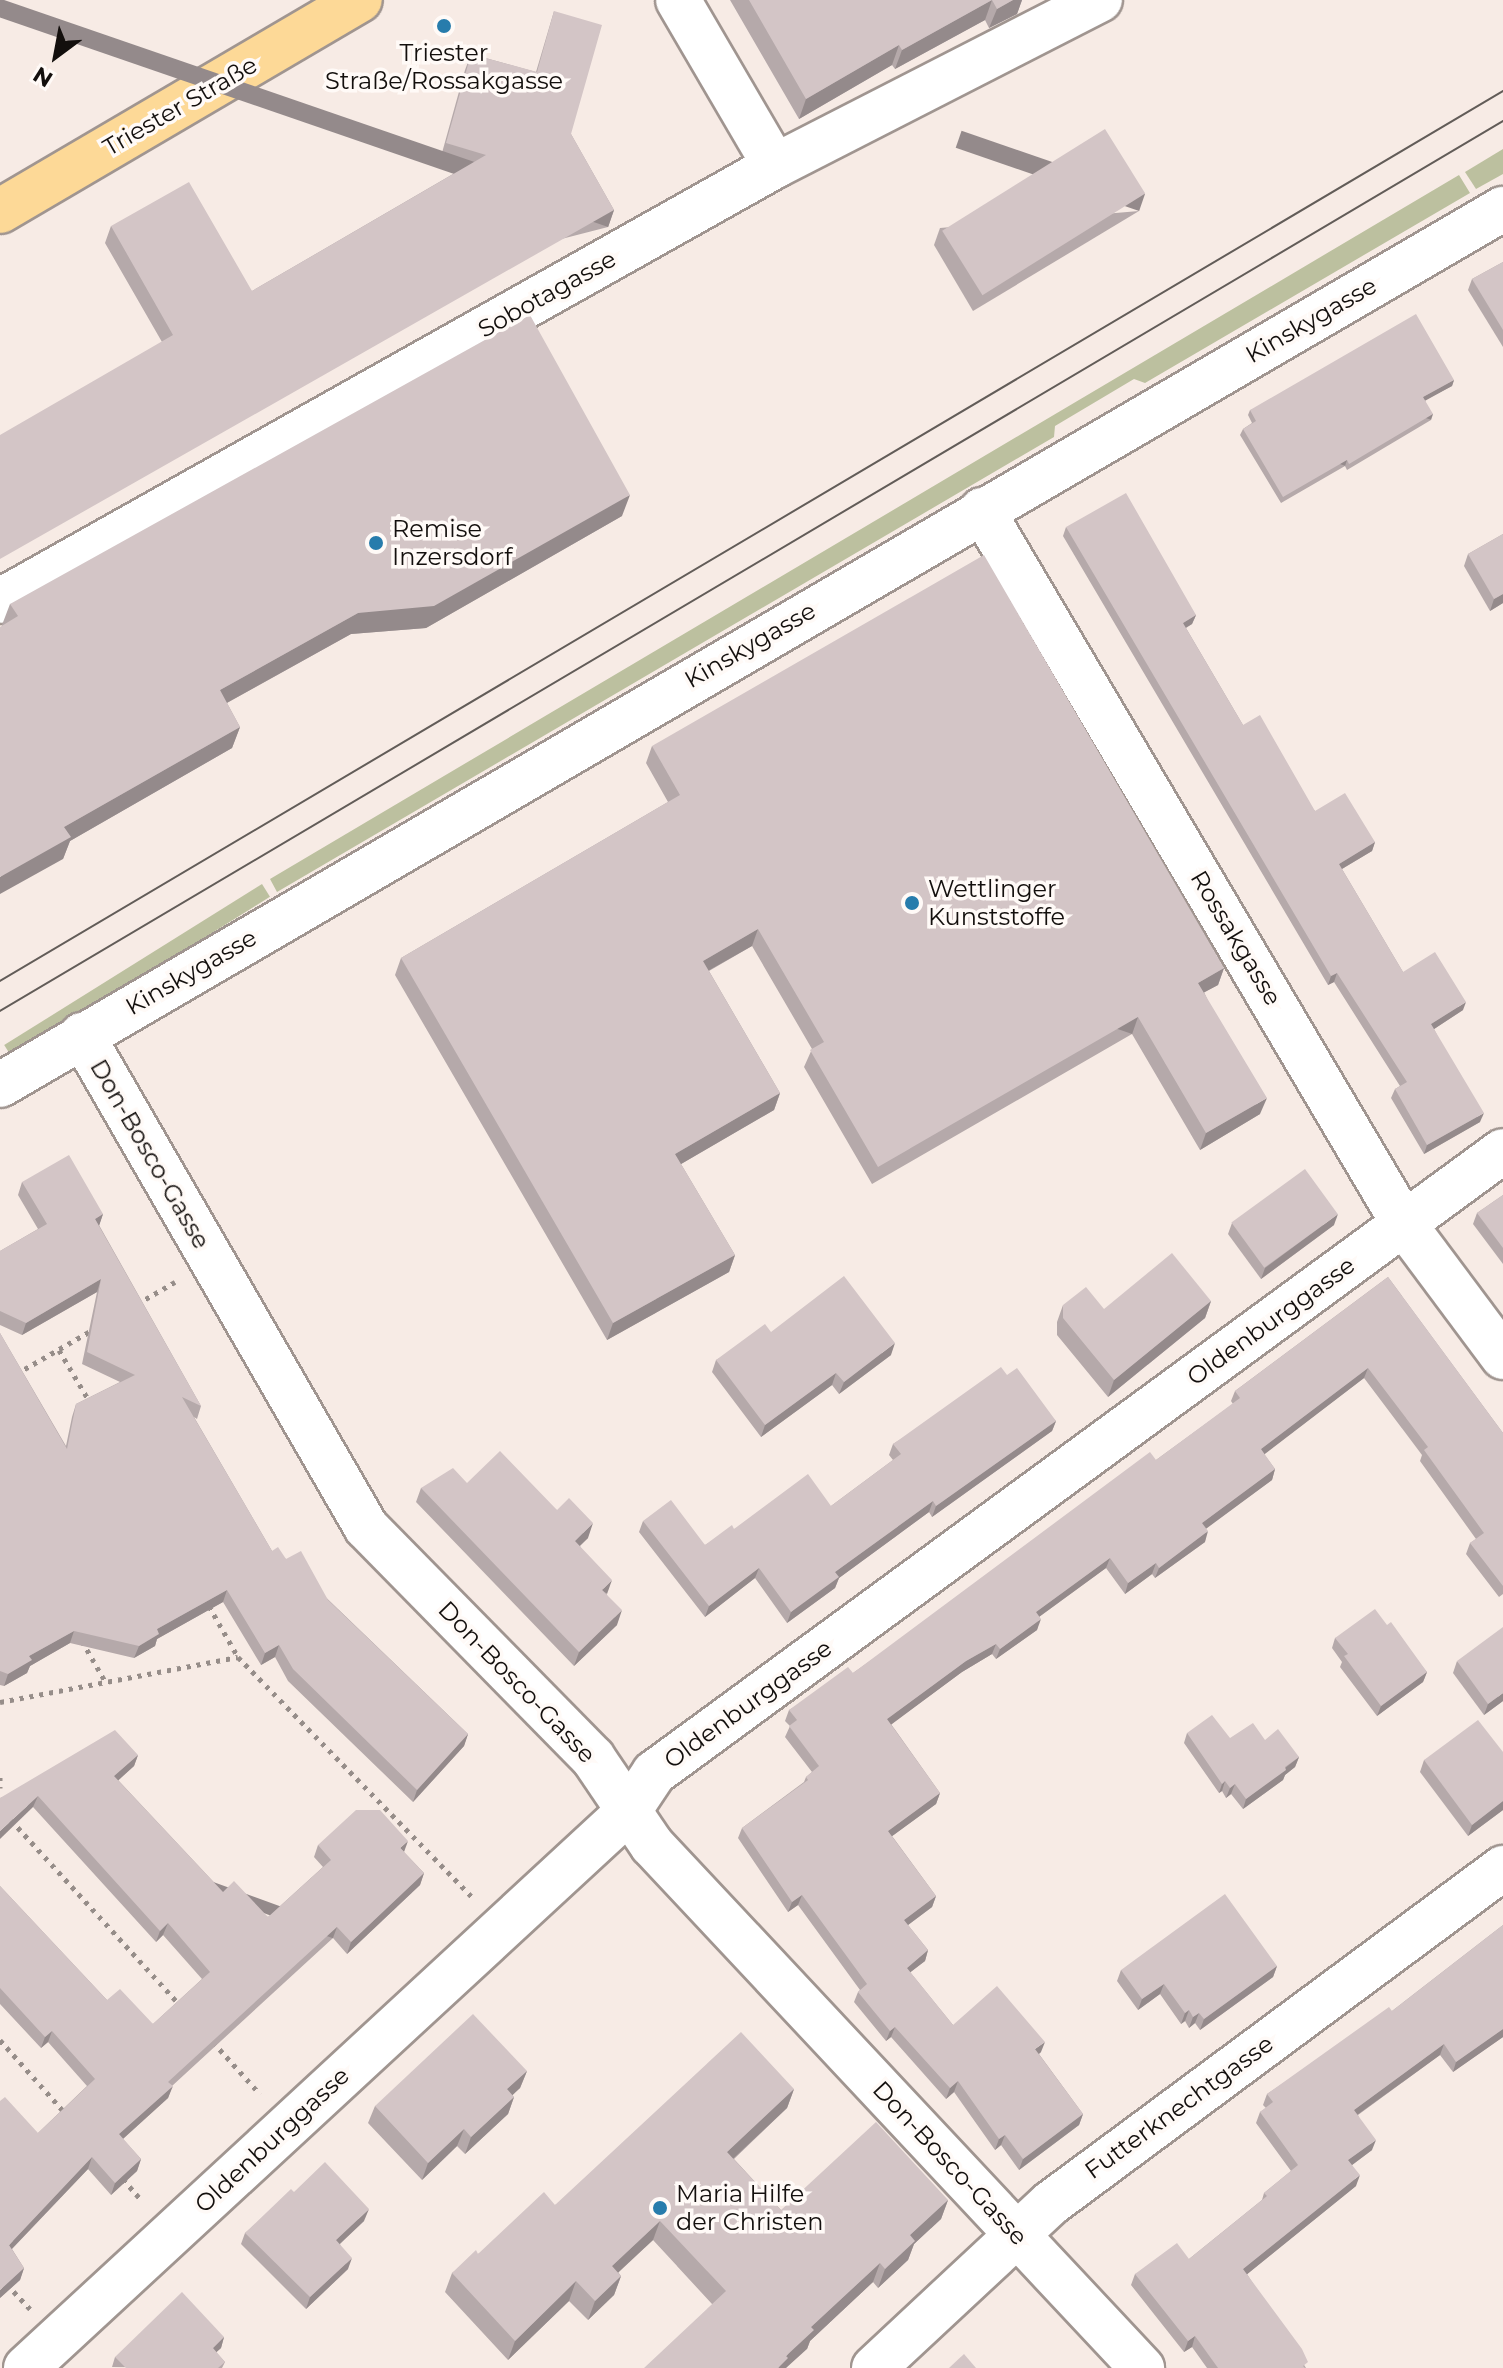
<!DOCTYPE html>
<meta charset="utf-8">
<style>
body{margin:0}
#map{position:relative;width:1503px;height:2368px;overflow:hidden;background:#f7ebe5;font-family:Montserrat,sans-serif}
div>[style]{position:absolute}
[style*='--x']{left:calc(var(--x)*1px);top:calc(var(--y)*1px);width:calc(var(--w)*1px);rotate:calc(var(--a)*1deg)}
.green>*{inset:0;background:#bcc09f;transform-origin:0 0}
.path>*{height:5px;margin-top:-2.5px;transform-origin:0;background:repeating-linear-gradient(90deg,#968d89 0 4px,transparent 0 10px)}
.roads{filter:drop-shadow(2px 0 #a09590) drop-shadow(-2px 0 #a09590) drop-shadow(0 2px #a09590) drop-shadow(0 -2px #a09590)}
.street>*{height:44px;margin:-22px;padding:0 22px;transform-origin:22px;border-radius:22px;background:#fff}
.primary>*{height:44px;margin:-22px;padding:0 22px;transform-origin:22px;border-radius:22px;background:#fdd997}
.tram>*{height:2px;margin:-1px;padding:0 1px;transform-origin:1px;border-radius:1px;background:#625c58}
.wall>*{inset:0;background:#b5a9aa}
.shaded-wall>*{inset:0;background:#948a8b;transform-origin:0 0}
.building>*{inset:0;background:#d3c5c6;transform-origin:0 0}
.dots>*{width:22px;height:22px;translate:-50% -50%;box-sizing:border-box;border:4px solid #fffaf7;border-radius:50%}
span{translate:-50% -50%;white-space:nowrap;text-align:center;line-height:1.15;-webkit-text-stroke:7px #fffaf7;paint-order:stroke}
.poi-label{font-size:24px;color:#130f0d}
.left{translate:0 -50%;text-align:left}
.street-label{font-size:24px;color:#130f0d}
.north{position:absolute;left:16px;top:16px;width:80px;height:80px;-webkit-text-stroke:6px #fffaf7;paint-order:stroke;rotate:212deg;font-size:22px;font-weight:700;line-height:32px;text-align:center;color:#130f0d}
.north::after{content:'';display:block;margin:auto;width:28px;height:36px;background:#130f0d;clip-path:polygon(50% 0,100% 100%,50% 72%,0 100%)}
</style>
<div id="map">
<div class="green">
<div style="clip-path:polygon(1503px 149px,1503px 174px,1476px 189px,1465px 172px)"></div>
<div style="clip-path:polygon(1459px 175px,1470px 193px,1145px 383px,1134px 379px,1055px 426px,1054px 437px,277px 892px,270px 879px)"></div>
<div style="left:262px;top:884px;width:15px;height:304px;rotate:58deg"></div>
</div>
<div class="path">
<div style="--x:137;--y:1304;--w:44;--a:-30.1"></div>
<div style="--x:59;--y:1350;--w:63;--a:59.3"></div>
<div style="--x:16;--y:1374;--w:90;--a:-30"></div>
<div style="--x:209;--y:1606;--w:59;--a:60.4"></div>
<div style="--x:82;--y:1641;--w:46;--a:60.1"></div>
<div style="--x:0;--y:1702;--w:242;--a:-10.7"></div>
<div style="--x:238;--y:1657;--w:337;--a:45.7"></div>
<div style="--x:0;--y:1777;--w:11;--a:90"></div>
<div style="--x:11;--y:1820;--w:251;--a:47.6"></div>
<div style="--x:0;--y:2040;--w:99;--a:48.3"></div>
<div style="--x:213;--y:2042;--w:70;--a:47.9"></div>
<div style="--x:123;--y:2179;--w:29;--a:49"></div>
<div style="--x:0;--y:2277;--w:44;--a:46.8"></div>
</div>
<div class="roads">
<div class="street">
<div style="--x:678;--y:0;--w:192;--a:59.7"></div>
<div style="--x:982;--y:510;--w:829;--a:59.42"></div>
<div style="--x:1404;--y:1224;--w:166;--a:53.3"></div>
<div style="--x:0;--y:601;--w:889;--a:-29.31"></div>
<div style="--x:775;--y:166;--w:365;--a:-27.1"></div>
<div style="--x:82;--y:1035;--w:568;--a:60"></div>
<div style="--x:366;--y:1527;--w:324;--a:45.5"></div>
<div style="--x:593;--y:1758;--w:105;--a:55.9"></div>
<div style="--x:652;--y:1845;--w:717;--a:46.87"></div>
<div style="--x:0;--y:1085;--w:1740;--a:-30.24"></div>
<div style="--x:26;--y:2368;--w:819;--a:-42.73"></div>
<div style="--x:628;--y:1812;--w:47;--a:-56.3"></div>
<div style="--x:654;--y:1773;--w:1052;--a:-36.23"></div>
<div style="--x:874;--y:2368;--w:242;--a:-43"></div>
<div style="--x:1051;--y:2203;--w:563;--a:-36.54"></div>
</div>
<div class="primary">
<div style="--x:0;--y:211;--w:417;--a:-30.4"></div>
</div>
</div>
<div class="tram">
<div style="--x:0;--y:981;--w:1747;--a:-30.63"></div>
<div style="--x:0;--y:1011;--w:1747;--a:-30.63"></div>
</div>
<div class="wall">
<div style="clip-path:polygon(730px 0,1022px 0,1017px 14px,989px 28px,985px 20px,895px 69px,892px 65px,799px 119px)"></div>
<div style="clip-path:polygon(554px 11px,571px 134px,614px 210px,608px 227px,162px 342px,105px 243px,111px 226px,252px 291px,465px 167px,440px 160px,465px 70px,471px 54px,536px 72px)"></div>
<div style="clip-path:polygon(1139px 211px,973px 311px,934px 245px,940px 228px)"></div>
<div style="clip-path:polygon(1503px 262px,1503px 347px,1468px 290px,1472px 279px)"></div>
<div style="clip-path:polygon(1454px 380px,1452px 386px,1425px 400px,1431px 420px,1347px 470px,1345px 466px,1281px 503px,1240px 435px,1243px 429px,1252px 423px,1248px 415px,1250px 410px)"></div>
<div style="clip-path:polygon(622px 516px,426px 628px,351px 634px,227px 703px,240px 727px,232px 748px,70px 841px,63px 859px,2px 625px,10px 604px)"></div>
<div style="clip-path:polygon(1066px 527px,1196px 615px,1192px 624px,1186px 628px,1243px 725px,1315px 811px,1375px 842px,1372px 851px,1342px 869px,1403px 972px,1463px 1010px,1434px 1029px,1480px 1122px,1424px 1154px,1391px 1098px,1395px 1089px,1400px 1086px,1334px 982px,1328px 985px,1063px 536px)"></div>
<div style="clip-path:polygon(1503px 534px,1503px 603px,1490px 611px,1464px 566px,1468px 554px)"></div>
<div style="clip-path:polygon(652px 746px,1224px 968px,1218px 985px,1204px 992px,1260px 1114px,1200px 1150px,1132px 1034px,872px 1184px,804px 1067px,812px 1049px,752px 946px,709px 971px,780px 1093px,774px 1110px,681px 1164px,735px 1255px,729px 1272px,607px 1340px,395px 975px,401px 958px,668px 802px,646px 763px)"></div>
<div style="clip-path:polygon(22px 1182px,103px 1214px,99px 1225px,201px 1406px,197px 1419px,194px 1417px,272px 1551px,286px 1559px,468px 1734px,464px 1746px,413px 1802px,288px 1681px,275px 1657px,261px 1665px,223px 1602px,157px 1639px,155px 1646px,134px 1658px,70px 1643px,30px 1666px,27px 1673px,4px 1686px,0 1685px,0 1333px,66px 1446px,72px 1417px,76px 1404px,120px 1382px,82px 1364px,97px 1292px,22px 1335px,0 1325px,0 1251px,38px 1229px,18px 1195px)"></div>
<div style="clip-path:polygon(1503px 1195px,1503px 1264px,1473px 1224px,1477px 1213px)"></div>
<div style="clip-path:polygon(1232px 1223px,1334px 1225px,1261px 1279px,1228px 1234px)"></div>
<div style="clip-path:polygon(1388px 1277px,1503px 1433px,1503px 1594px,1499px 1597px,1466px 1554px,1470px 1543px,1476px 1539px,1420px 1461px,1422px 1455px,1364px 1378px,1264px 1454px,1275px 1469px,1272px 1480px,1206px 1528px,1205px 1542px,1155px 1578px,1152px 1574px,1125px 1594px,1106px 1568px,1039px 1617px,1037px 1630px,996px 1659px,992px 1654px,962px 1672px,891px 1724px,940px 1793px,936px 1804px,892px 1836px,936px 1896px,932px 1907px,908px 1925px,928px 1950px,925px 1961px,910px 1972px,953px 2025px,1041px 2052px,1039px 2054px,1083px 2114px,1079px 2125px,1019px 2170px,1001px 2145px,995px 2150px,954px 2092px,946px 2099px,891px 2037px,886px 2041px,854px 2002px,858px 1992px,860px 1990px,798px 1905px,788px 1912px,738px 1838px,742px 1828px,804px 1782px,806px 1777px,812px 1772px,785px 1737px,790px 1726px,785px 1721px,789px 1710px,853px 1673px,1156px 1460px,1233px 1404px,1231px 1401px,1235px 1391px)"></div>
<div style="clip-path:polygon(1211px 1301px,1205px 1318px,1108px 1397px,1057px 1335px,1057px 1322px,1063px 1305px,1104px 1309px)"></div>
<div style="clip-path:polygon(771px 1332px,891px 1355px,839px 1394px,832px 1385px,761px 1437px,712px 1372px,716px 1360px)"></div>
<div style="clip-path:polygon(1007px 1375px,1056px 1421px,1052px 1431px,932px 1517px,929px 1512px,839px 1578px,835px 1588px,787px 1623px,755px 1578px,705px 1617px,639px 1532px,643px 1521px,705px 1545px,734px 1529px,831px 1506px,893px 1460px,889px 1455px,893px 1444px)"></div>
<div style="clip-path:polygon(467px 1483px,557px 1510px,588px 1538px,580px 1546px,607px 1595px,617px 1625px,574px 1666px,416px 1502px,421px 1488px)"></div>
<div style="clip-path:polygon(1387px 1625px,1427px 1672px,1423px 1682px,1377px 1716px,1340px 1667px,1342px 1662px,1332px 1648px,1335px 1638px)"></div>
<div style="clip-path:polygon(1457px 1661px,1503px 1701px,1484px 1715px,1453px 1673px)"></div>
<div style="clip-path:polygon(1187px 1733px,1230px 1738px,1265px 1740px,1299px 1757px,1295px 1767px,1285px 1775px,1283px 1780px,1243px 1809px,1231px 1794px,1226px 1798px,1222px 1791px,1219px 1793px,1184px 1743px)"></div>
<div style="clip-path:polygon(1503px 1752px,1503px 1810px,1468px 1836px,1420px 1772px,1424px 1760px)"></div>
<div style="clip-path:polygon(138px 1755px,134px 1766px,118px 1780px,223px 1892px,268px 1917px,323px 1867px,314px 1857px,318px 1845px,404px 1852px,424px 1873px,420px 1885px,347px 1954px,333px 1938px,172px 2086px,168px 2098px,123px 2139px,141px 2159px,137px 2171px,111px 2195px,88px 2169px,12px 2249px,24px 2268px,20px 2280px,0 2298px,38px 2133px,87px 2086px,48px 2042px,41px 2048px,0 2004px,0 1886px,107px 2000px,153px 2024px,202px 1979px,163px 1935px,156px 1942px,33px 1807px,0 1798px)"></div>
<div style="clip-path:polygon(1503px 1925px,1503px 2037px,1453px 2072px,1440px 2055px,1358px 2115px,1372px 2150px,1352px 2165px,1356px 2186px,1247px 2274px,1306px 2368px,1207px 2368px,1192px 2347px,1184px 2352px,1131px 2285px,1135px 2274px,1189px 2259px,1262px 2200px,1264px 2193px,1291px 2171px,1256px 2123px,1260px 2112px,1266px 2108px,1263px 2105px,1267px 2094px,1392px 2011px)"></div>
<div style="clip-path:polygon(1277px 1966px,1273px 1977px,1200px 2030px,1195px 2023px,1189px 2028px,1185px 2021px,1181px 2024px,1160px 1994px,1138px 2010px,1117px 1981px,1121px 1970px)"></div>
<div style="clip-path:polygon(527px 2071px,520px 2088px,512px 2095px,514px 2097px,508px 2114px,465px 2154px,457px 2146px,422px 2180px,368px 2123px,375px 2106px)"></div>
<div style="clip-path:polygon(794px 2089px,787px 2108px,734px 2159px,781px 2210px,948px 2200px,941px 2219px,914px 2244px,908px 2260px,878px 2288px,873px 2282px,810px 2341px,807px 2349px,712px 2304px,653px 2240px,618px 2272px,621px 2276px,614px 2295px,588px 2320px,569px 2301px,508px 2360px,445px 2292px,452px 2273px,478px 2254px,555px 2205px)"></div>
<div style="clip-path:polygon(294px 2192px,364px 2221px,340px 2244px,348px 2269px,306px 2309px,241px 2244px,245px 2233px)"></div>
<div style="clip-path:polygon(224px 2337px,221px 2348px,216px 2352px,225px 2362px,222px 2368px,112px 2367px,115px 2357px)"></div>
</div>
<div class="shaded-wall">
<div style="clip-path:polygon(992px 0,985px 20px,895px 69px,902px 50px)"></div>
<div style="clip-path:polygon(1013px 0,1022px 0,1017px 14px,989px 28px,997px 9px)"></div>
<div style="clip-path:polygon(899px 45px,892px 65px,799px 119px,806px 99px)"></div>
<div style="left:1145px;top:194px;width:18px;height:194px;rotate:109deg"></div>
<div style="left:614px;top:210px;width:18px;height:706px;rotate:109deg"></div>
<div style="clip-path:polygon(1454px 380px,1452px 386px,1421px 403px,1423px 397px)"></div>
<div style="left:1433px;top:414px;width:6px;height:98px;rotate:108deg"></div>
<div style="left:1347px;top:460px;width:6px;height:74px;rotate:108deg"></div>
<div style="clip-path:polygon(630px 495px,622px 516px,426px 628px,351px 634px,212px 711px,220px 690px,358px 613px)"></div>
<div style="clip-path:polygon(1503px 594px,1503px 603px,1490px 611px,1494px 599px)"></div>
<div style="clip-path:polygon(1196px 615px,1192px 624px,1180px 631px,1183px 623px)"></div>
<div style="clip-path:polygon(240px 727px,232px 748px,70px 841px,63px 859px,0 894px,0 877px,64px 827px)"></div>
<div style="clip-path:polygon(1375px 842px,1372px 851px,1335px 873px,1339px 864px)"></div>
<div style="clip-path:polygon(758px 929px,752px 946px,697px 977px,703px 961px)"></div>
<div style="clip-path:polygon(1224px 968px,1218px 985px,1192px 999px,1198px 983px)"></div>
<div style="clip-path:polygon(1337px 973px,1334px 982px,1328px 985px,1331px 976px)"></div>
<div style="clip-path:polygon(1466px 1002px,1463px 1010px,1428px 1033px,1431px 1024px)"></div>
<div style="left:1138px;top:1017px;width:18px;height:300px;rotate:109deg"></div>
<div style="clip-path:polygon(780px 1093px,774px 1110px,669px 1171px,675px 1154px)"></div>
<div style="clip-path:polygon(1267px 1098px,1260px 1114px,1200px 1150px,1206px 1133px)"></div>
<div style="clip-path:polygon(1484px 1113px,1480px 1122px,1424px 1154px,1427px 1145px)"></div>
<div style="clip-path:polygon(103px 1214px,99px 1226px,95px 1219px)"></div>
<div style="clip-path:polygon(1338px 1214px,1334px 1225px,1261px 1279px,1265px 1268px)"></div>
<div style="clip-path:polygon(735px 1255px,729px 1272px,607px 1340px,613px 1323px)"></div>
<div style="clip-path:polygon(101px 1279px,97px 1292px,22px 1335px,26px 1323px)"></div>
<div style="clip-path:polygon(1211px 1301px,1205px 1318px,1108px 1397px,1114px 1380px)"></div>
<div style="clip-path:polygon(895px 1343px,891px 1355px,839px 1394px,844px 1382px)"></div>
<div style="clip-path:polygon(1368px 1368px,1364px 1378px,1257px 1460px,1261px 1449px)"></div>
<div style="clip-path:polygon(836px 1373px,832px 1385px,761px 1437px,765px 1425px)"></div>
<div style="clip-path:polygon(1056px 1421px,1052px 1431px,932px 1517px,936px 1506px)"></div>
<div style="clip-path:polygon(1275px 1469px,1272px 1480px,1199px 1534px,1202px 1523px)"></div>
<div style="clip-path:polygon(933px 1501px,929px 1512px,839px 1578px,835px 1588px,787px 1623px,791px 1612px,835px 1572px)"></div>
<div style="clip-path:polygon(593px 1523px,588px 1538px,570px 1555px,575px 1541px)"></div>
<div style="clip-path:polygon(1208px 1531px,1205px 1542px,1155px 1578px,1159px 1568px)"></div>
<div style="clip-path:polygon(1110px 1558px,1106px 1568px,1032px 1622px,1036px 1612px)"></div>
<div style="clip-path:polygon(1156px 1563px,1152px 1574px,1125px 1594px,1128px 1583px)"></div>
<div style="clip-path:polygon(759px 1568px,755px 1578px,705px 1617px,709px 1606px)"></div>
<div style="clip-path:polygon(612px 1580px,607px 1594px,602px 1590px)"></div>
<div style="clip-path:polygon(227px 1590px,223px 1602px,157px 1639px,155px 1646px,134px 1658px,139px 1646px,157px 1629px)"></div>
<div style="clip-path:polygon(622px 1610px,617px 1625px,574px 1666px,579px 1652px)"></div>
<div style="clip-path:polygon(1041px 1619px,1037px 1630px,996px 1659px,1000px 1649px)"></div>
<div style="clip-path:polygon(74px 1631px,70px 1643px,30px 1666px,27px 1673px,4px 1686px,8px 1674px,29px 1656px)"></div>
<div style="clip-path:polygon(996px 1644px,992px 1654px,962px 1672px,884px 1730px,887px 1719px,966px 1661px)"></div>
<div style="clip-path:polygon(279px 1645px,275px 1657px,261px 1665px,265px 1653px)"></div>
<div style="clip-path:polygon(1427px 1672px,1423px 1682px,1377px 1716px,1381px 1706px)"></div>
<div style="clip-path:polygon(1503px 1693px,1503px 1701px,1484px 1715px,1488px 1704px)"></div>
<div style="clip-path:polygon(468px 1734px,464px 1746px,413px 1802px,417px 1790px)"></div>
<div style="clip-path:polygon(138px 1755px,134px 1766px,110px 1788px,114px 1776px)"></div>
<div style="clip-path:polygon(1299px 1757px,1295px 1767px,1285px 1775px,1283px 1780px,1243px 1809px,1246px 1799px)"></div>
<div style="clip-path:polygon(1225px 1781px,1222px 1791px,1219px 1793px,1222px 1784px)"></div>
<div style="clip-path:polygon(1235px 1784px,1231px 1794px,1226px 1798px,1230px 1788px)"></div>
<div style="clip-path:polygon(940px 1793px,936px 1804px,884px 1842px,888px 1831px)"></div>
<div style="clip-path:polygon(38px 1796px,33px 1807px,0 1839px,0 1831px)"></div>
<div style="clip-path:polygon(1503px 1801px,1503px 1810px,1468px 1836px,1472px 1825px)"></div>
<div style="clip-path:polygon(408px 1841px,404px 1852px,400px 1848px)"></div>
<div style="clip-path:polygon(424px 1873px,420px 1885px,347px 1954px,351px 1942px)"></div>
<div style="clip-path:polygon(802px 1895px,798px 1905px,788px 1912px,792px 1902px)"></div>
<div style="clip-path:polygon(936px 1896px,932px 1907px,900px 1931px,904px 1920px)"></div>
<div style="clip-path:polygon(168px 1923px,163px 1935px,156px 1942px,160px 1931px)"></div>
<div style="left:337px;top:1927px;width:12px;height:229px;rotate:110deg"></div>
<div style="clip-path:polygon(928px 1950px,925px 1961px,903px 1978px,907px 1968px)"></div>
<div style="clip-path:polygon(1277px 1966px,1273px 1977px,1200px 2030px,1204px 2019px)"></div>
<div style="clip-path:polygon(1164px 1984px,1160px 1994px,1138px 2010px,1142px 1999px)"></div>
<div style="clip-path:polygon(1189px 2010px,1185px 2021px,1181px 2024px,1185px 2013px)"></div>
<div style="clip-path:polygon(1199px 2013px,1195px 2023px,1189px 2028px,1193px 2017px)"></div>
<div style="clip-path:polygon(895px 2027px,891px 2037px,886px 2041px,890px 2031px)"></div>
<div style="clip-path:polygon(1503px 2029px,1503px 2037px,1453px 2072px,1456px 2062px)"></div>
<div style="clip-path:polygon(52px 2031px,48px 2042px,41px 2048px,45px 2037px)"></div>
<div style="clip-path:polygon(1045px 2042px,1041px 2052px,1031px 2060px,1035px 2049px)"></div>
<div style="clip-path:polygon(1444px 2044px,1440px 2055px,1350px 2120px,1354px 2110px)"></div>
<div style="clip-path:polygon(527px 2071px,520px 2088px,501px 2106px,507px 2089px)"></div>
<div style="clip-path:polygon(958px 2081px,954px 2092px,946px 2099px,950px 2088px)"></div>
<div style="clip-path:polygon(173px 2086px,168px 2098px,115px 2146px,119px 2134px)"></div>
<div style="clip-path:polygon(794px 2089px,787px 2108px,720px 2171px,727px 2152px)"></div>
<div style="clip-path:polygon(514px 2097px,508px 2114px,465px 2154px,471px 2137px)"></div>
<div style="clip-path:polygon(1083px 2114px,1079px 2125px,1019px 2170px,1023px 2159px)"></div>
<div style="clip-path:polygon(464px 2129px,457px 2146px,422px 2180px,428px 2163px)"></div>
<div style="clip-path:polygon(1005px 2135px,1001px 2145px,995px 2150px,999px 2139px)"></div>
<div style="clip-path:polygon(1376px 2140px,1372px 2150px,1344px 2171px,1348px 2160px)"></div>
<div style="clip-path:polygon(92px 2157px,88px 2169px,5px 2256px,9px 2245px)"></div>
<div style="clip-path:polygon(141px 2159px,137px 2171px,111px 2195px,115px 2183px)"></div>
<div style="clip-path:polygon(1360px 2175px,1356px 2186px,1240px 2280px,1243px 2269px)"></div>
<div style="clip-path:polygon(948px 2200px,941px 2219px,914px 2244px,908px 2260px,878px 2288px,885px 2269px,910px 2235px)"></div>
<div style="clip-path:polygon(369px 2209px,364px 2221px,331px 2252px,336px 2240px)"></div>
<div style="clip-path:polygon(660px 2221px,653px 2240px,605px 2285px,612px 2266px)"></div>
<div style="clip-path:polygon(352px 2258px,348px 2269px,306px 2309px,310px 2297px)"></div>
<div style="clip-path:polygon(880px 2263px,873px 2282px,810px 2341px,807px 2349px,786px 2368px,778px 2368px,786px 2356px,811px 2327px)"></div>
<div style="clip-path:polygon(24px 2268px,20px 2280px,0 2298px,0 2290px)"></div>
<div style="clip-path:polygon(621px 2276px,614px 2295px,588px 2320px,595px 2301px)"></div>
<div style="clip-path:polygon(576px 2281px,569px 2301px,508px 2360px,515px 2341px)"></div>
<div style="clip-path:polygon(1195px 2336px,1192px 2347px,1184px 2352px,1188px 2341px)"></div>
<div style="clip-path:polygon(224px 2337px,221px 2348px,209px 2359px,213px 2348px)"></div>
</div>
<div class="building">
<div style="clip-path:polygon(749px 0,1013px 0,997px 9px,992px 0,902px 50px,899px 45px,806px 99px)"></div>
<div style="clip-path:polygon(554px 11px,602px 25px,571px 134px,614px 210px,0 559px,0 435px,173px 335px,111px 226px,189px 182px,252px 291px,486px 155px,446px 143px,471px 54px,537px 72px)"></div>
<div style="left:1105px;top:129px;width:76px;height:192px;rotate:58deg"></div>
<div style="clip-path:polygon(1503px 262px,1503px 330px,1472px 279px)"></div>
<div style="clip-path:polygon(1416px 314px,1454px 380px,1423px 397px,1433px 414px,1349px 464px,1347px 460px,1283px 497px,1243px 429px,1256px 421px,1250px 410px)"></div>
<div style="clip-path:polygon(530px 315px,630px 495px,434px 606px,358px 613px,220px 690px,240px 727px,64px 827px,71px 837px,0 877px,0 627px,18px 616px,10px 604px)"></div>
<div style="clip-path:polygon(1126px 493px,1196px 615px,1183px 623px,1243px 725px,1260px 715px,1315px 811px,1345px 793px,1375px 842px,1339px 864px,1403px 972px,1435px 952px,1466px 1002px,1431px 1024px,1484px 1113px,1427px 1145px,1395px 1089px,1407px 1082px,1337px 973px,1331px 976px,1066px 527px)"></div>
<div style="clip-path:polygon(1503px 534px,1503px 594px,1494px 599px,1468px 554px)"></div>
<div style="clip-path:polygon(984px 555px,1224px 968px,1198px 983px,1267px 1098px,1206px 1133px,1138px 1017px,878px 1167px,810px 1050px,824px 1042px,758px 929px,703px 961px,780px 1093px,675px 1154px,735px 1255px,613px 1323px,401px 958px,680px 795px,652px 746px)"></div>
<div style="clip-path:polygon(69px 1155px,103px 1214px,95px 1219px,201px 1406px,182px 1397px,272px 1551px,278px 1547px,286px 1559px,301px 1551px,328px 1600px,468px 1734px,417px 1790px,293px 1669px,279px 1645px,265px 1653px,227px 1590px,157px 1629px,159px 1634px,139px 1646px,74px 1631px,29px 1656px,32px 1660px,8px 1674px,0 1671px,0 1333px,67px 1449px,76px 1404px,135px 1375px,87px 1352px,101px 1279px,26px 1323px,0 1311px,0 1251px,47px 1224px,22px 1182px)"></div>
<div style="left:1305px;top:1169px;width:56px;height:91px;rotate:54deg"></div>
<div style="clip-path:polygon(1503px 1195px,1503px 1248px,1477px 1213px)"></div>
<div style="clip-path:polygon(1172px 1253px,1211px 1301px,1114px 1380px,1063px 1318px,1063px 1305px,1086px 1287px,1104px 1309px)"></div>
<div style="clip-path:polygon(844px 1276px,895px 1343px,844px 1382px,836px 1373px,765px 1425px,716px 1360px,765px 1324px,771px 1332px)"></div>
<div style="clip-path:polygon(1388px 1277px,1503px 1433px,1503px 1586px,1470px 1543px,1484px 1533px,1424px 1450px,1428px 1447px,1368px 1368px,1261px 1449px,1275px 1469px,1202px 1523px,1208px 1531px,1159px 1568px,1156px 1563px,1128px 1583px,1110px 1558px,1036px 1612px,1041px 1619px,1000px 1649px,996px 1644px,966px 1661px,887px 1719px,940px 1793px,888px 1831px,936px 1896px,904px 1920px,928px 1950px,907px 1968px,953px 2025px,997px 1986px,1045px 2042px,1035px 2049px,1083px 2114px,1023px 2159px,1005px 2135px,999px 2139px,958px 2081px,950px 2088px,895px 2027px,890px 2031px,858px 1992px,867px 1984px,802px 1895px,792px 1902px,742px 1828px,808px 1780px,806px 1777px,819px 1766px,789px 1726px,797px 1720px,789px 1710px,848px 1667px,853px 1673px,1150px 1452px,1156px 1460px,1240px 1398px,1235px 1391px)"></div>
<div style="clip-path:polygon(1001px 1367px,1007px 1375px,1017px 1368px,1056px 1421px,936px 1506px,933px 1501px,835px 1572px,839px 1577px,791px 1612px,759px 1568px,709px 1606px,643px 1521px,671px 1500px,705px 1545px,732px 1525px,734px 1529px,808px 1474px,831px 1506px,901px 1454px,893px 1444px)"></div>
<div style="clip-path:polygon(500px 1451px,557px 1510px,569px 1498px,593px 1523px,575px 1541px,612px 1580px,602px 1590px,622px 1610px,579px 1652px,421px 1488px,453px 1468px,467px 1483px)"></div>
<div style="clip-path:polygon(1375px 1609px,1387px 1625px,1391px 1622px,1427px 1672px,1381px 1706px,1344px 1656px,1348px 1654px,1335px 1638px)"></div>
<div style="clip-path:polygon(1503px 1627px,1503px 1693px,1488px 1704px,1457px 1661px)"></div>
<div style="clip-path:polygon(1212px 1715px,1230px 1738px,1253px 1723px,1265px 1740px,1278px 1729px,1299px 1757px,1285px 1767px,1286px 1770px,1246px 1799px,1235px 1784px,1230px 1788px,1225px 1781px,1222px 1784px,1187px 1733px)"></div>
<div style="clip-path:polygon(1478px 1720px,1503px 1752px,1503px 1801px,1472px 1825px,1424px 1760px)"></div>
<div style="clip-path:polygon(115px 1730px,138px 1755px,114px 1776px,223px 1892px,234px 1881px,268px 1917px,331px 1860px,318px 1845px,356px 1810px,380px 1810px,408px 1841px,400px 1848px,424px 1873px,351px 1942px,337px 1927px,168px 2082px,173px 2086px,119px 2134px,141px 2159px,115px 2183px,92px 2157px,9px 2245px,24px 2268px,0 2290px,0 2101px,5px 2097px,38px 2133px,95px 2079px,52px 2031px,45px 2037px,0 1988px,0 1886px,107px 2000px,120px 1989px,153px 2024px,210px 1972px,168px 1923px,160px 1931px,38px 1796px,0 1831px,0 1798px)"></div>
<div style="clip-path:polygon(1225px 1894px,1277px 1966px,1204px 2019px,1199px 2013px,1193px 2017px,1189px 2010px,1185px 2013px,1164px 1984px,1142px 1999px,1121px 1970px)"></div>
<div style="clip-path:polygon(1503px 1925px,1503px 2029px,1456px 2062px,1444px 2044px,1354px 2110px,1376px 2140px,1348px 2160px,1360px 2175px,1243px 2269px,1302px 2349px,1308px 2362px,1303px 2366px,1305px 2368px,1218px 2368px,1195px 2336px,1188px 2341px,1135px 2274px,1177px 2243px,1189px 2259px,1267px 2196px,1264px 2193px,1298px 2165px,1260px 2112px,1273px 2102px,1267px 2094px,1389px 2007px,1392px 2011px)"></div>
<div style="clip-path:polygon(473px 2014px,527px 2071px,507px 2089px,514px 2097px,471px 2137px,464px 2129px,428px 2163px,375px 2106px)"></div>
<div style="clip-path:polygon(741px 2032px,794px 2089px,727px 2152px,781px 2210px,876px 2122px,948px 2200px,910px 2235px,915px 2241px,885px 2269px,880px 2263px,811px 2327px,814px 2330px,786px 2356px,788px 2358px,778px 2368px,644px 2368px,726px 2291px,660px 2221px,612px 2266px,621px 2276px,595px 2301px,576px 2281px,515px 2341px,452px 2273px,476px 2250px,478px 2254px,544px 2192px,555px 2205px)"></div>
<div style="clip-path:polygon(325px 2162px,369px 2209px,336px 2240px,352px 2258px,310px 2297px,245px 2233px,291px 2189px,294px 2192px)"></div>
<div style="clip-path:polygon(182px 2292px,224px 2337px,213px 2348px,225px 2362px,218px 2368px,126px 2368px,115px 2357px)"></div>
<div style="clip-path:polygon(964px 2354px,976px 2368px,949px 2368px)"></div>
</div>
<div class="dots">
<div style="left:444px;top:26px;background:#277cac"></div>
<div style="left:376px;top:543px;background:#277cac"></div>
<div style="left:912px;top:903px;background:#277cac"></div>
<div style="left:660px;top:2208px;background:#277cac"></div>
</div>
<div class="poi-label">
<span style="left:444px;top:67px">Triester<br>Straße/Rossakgasse</span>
<span class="left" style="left:392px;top:543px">Remise<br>Inzersdorf</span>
<span class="left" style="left:928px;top:903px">Wettlinger<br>Kunststoffe</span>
<span class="left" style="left:676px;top:2208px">Maria Hilfe<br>der Christen</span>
</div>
<div class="street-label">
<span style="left:180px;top:106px;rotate:-30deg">Triester Straße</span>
<span style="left:547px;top:294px;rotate:-29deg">Sobotagasse</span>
<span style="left:1311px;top:320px;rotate:-30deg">Kinskygasse</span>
<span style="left:750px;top:645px;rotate:-30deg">Kinskygasse</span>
<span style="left:1236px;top:938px;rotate:59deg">Rossakgasse</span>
<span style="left:191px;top:972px;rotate:-30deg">Kinskygasse</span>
<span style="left:150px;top:1154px;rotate:60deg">Don-Bosco-Gasse</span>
<span style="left:1271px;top:1321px;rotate:-36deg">Oldenburggasse</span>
<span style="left:517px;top:1682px;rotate:46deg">Don-Bosco-Gasse</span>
<span style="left:748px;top:1704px;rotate:-36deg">Oldenburggasse</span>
<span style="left:1179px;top:2107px;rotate:-36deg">Futterknechtgasse</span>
<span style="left:272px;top:2140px;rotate:-43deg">Oldenburggasse</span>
<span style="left:950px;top:2163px;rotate:47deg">Don-Bosco-Gasse</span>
</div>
<div class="north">N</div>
</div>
